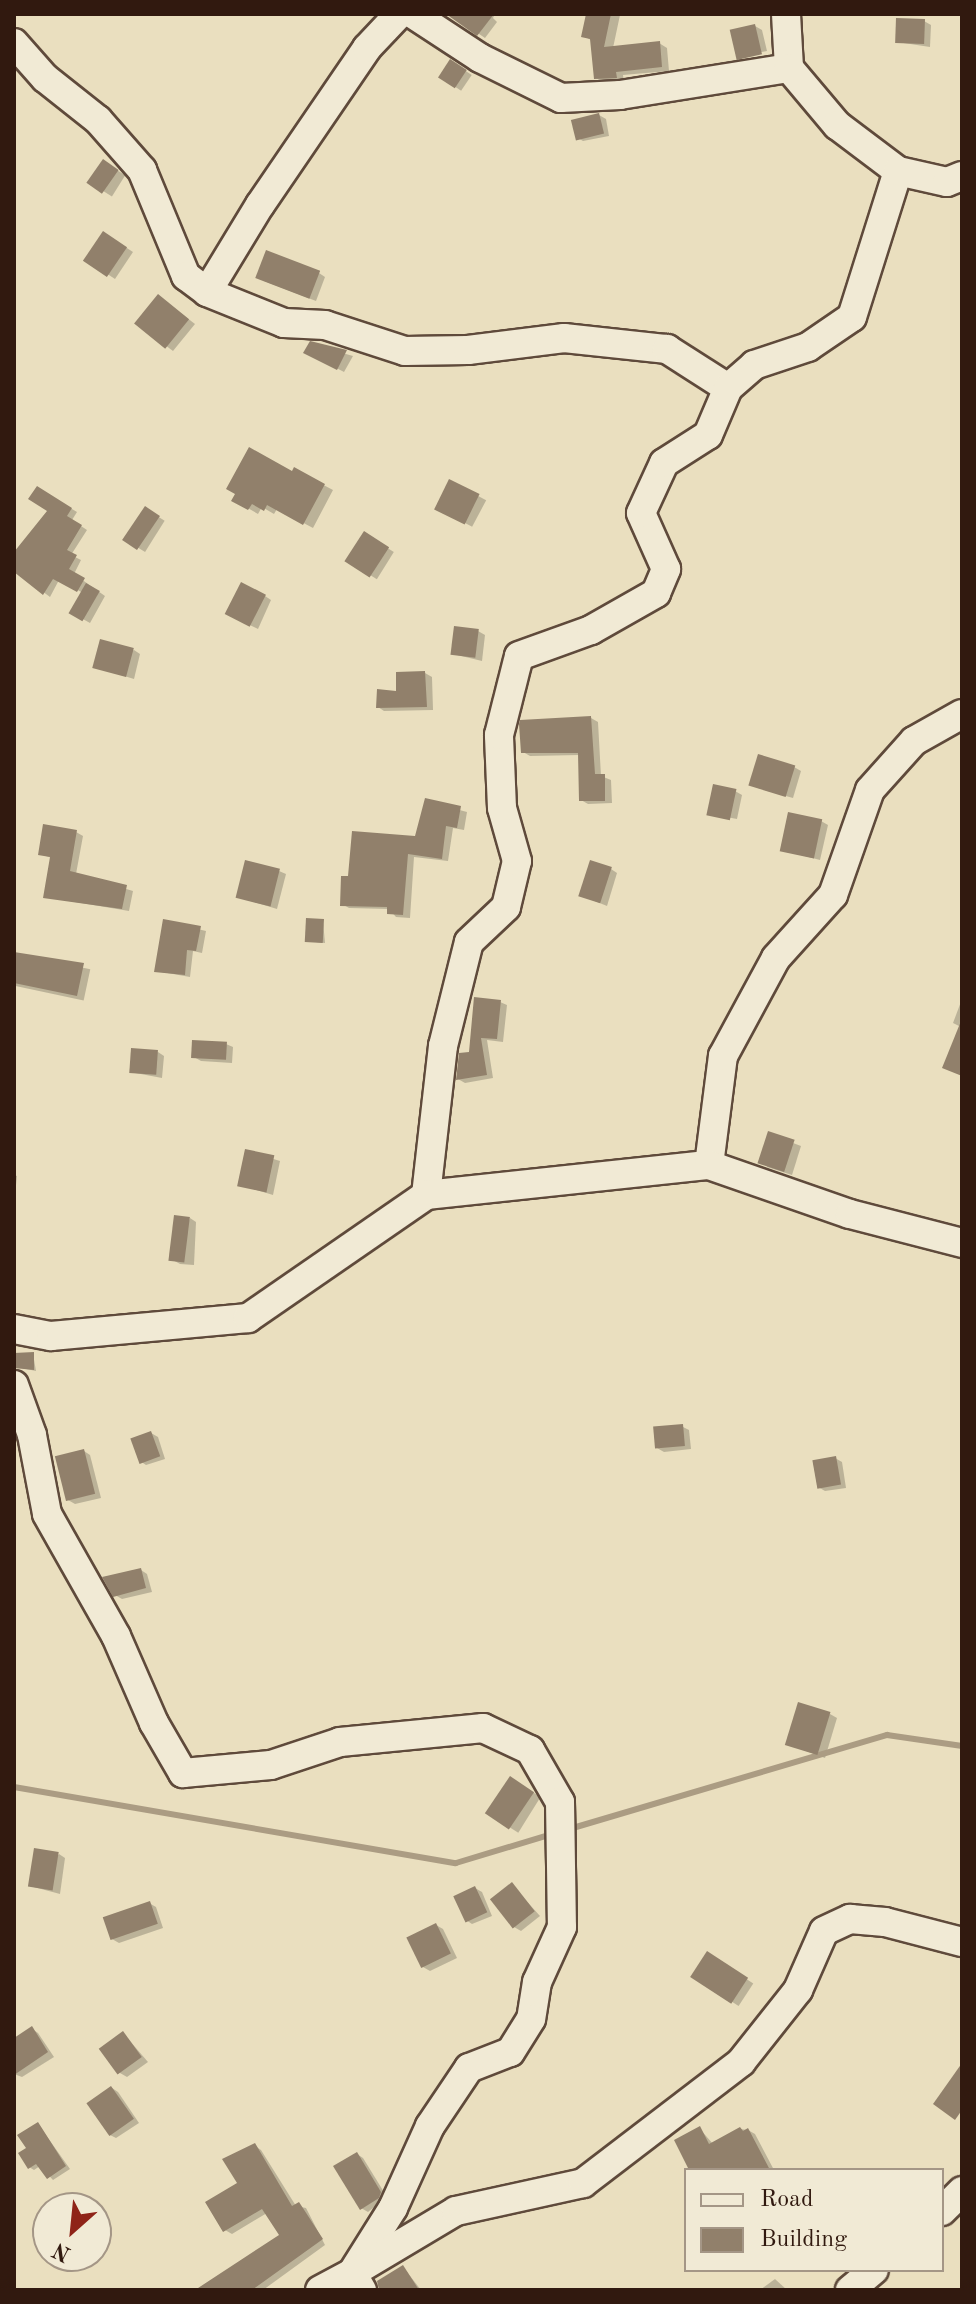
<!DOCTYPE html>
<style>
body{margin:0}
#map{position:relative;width:976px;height:2304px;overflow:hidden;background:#eadfbf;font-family:"Old Standard TT",serif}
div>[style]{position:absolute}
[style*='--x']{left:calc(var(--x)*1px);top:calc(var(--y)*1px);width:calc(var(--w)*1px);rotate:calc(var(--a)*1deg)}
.shadow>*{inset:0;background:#0003;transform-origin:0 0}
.stream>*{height:6px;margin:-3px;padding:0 3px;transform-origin:3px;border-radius:3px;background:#ab9c83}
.building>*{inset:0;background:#91806b;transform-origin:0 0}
.roads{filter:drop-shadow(2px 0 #5f4a3b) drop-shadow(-2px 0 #5f4a3b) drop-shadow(0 2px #5f4a3b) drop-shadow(0 -2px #5f4a3b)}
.minor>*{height:28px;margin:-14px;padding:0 14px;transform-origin:14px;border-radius:14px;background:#f1ead5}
span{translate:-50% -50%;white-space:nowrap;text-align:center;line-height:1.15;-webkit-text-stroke:7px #f1ead5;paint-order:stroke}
.frame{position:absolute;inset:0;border:16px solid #31190f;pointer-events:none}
.legend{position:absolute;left:684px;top:2168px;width:260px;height:104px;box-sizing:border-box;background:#f1ead5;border:2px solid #a49686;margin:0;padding:10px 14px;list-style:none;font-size:24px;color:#31190f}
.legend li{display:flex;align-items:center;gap:16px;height:40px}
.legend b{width:40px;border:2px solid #a49686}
.north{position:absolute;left:32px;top:2192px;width:80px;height:80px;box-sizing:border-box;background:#f1ead5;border:2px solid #a49686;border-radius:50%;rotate:207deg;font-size:22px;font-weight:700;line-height:32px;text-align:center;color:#31190f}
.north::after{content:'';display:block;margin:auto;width:28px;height:36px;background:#8f2418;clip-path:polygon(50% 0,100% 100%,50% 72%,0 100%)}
</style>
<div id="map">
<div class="shadow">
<div style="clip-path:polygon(450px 14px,495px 14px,493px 18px,497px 22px,485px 38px)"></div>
<div style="clip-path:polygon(588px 14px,637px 14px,620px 15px,613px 48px,659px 43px,667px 48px,669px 71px,623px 75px,624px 82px,604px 83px,596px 78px,591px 40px,584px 36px)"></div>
<div style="clip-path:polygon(924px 21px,931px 25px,930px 47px,897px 42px)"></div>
<div style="clip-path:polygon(755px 26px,762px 30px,767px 51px,742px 56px,742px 60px,739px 58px)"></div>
<div style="left:451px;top:61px;width:25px;height:19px;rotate:34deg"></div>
<div style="clip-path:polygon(599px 115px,606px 119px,609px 136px,583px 141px,576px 137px)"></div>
<div style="left:104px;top:162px;width:25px;height:25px;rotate:32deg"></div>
<div style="clip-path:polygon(110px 237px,133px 252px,115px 279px,86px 260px)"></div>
<div style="clip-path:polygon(319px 273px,325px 277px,316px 301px,264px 281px)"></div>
<div style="clip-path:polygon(165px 301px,195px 324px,173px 351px,137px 324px)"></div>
<div style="clip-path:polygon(311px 344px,353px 356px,344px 372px,306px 352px)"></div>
<div style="clip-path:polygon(295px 470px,333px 490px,313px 528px,277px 509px,274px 514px,262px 507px,258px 514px,234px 500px)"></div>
<div style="left:450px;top:481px;width:41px;height:30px;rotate:28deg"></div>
<div style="clip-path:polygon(37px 488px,77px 512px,72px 520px,87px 530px,71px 555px,81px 560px,74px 574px,105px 596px,90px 623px,72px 613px,83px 593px,59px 580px,50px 597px,14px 570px,14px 556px,50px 510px)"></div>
<div style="left:146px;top:509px;width:22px;height:37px;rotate:32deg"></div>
<div style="left:365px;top:534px;width:34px;height:32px;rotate:32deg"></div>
<div style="clip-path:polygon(265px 596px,271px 600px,258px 629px,235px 618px)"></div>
<div style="clip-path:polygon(478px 631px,485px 635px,482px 661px,453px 654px)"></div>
<div style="clip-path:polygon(134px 650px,140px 654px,134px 679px,95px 667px)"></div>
<div style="clip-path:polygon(425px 673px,432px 677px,433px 710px,384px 711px,378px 707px)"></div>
<div style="clip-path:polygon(591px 718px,598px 722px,601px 776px,611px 780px,612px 803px,588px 804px,581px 800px,580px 755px,530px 756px,523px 752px)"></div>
<div style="clip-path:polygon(794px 767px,801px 771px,793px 798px,758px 788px)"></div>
<div style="clip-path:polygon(735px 791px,742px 795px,737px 819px,710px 814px)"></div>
<div style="clip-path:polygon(426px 801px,467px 812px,464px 830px,453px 828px,448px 861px,414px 857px,410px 918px,396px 917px,389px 909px,349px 908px,342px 904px,350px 878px,416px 838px)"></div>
<div style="clip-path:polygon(821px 821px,828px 825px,820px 860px,782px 850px)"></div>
<div style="clip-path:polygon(76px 832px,83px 836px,76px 874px,133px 891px,129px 911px,45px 897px,52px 858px,40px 854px)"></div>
<div style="clip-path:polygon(611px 869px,617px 873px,607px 906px,580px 895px)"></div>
<div style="clip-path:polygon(279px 871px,286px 874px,277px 909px,238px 897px)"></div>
<div style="clip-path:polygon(164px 921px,206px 931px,202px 953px,193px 951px,190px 977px,156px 971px)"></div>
<div style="clip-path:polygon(323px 921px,325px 943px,306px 941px)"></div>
<div style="left:14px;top:953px;width:78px;height:32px;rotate:12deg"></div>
<div style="clip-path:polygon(962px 999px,962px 1075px,961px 1027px,953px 1023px)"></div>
<div style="clip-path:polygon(500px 1002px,507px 1005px,503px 1042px,487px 1040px,493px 1078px,465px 1083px,458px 1079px)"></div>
<div style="clip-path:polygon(226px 1044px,233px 1047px,232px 1063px,201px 1061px,194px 1057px)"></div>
<div style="clip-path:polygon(158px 1052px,164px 1056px,162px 1078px,130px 1072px)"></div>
<div style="clip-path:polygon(769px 1134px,801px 1146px,792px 1175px,767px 1167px)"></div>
<div style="clip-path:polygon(247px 1151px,280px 1161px,273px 1195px,240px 1185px)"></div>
<div style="clip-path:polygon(14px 1175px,17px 1176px,14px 1203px)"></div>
<div style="clip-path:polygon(190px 1218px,196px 1222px,194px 1265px,180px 1264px,173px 1260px)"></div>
<div style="clip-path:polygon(33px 1354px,36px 1371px,16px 1367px)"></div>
<div style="clip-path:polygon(683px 1427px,689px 1430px,691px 1449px,664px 1452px,657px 1448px)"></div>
<div style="clip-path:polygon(151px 1433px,158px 1437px,165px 1459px,146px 1465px,140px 1461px)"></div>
<div style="clip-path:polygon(84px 1451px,90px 1455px,101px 1498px,75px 1504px,68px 1500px)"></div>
<div style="clip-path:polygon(835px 1458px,842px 1462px,846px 1488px,825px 1491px,818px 1487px)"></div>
<div style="clip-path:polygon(141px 1570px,147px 1574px,152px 1592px,122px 1599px,115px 1595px)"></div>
<div style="clip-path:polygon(830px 1714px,837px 1718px,825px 1758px,787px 1744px)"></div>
<div style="left:510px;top:1778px;width:36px;height:42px;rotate:32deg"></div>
<div style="clip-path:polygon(59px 1854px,65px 1858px,60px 1894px,30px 1886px)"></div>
<div style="clip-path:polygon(512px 1885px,540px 1916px,521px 1931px,514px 1927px)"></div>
<div style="clip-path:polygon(475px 1888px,482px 1892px,492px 1916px,472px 1924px,466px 1920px)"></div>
<div style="clip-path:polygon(149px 1903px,156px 1907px,163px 1928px,119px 1943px,112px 1939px)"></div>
<div style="clip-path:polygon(436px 1925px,443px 1929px,457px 1958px,430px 1971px,423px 1967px)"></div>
<div style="left:708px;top:1954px;width:54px;height:27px;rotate:33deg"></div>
<div style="clip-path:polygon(32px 2029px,38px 2033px,54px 2057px,22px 2077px,14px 2074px,14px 2040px)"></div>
<div style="clip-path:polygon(123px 2033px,148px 2062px,127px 2077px,120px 2073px)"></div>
<div style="clip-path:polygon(112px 2088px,118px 2092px,139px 2123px,116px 2138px,110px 2135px)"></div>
<div style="clip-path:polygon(38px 2124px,70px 2169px,53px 2180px,40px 2166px,34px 2170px,29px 2167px,29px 2149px)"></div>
<div style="clip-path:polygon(700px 2129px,713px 2144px,740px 2129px,748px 2130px,755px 2134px,774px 2170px,691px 2170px)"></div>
<div style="clip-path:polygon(255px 2146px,261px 2150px,296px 2206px,306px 2208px,325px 2245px,263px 2290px,207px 2290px,282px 2235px,267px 2213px,232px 2234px,225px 2230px)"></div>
<div style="clip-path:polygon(357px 2154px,363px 2158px,387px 2197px,368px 2212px,361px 2208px)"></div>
<div style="clip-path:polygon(96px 2224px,102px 2235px,96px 2238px)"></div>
<div style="clip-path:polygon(403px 2267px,421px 2290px,384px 2290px)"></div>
<div style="clip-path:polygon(775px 2279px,787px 2290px,760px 2290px)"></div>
</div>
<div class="stream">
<div style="--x:14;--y:1787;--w:448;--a:9.8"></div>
<div style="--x:456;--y:1863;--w:100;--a:-16.8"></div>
<div style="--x:566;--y:1830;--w:335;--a:-16.5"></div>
<div style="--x:887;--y:1735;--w:76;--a:8.3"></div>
</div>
<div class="building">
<div style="clip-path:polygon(446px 14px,494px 14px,477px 36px)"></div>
<div style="clip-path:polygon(586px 14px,611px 14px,604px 47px,660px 41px,662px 67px,616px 72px,617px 78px,594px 79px,590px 39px,581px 37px)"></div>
<div style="left:896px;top:18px;width:29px;height:25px;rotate:2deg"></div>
<div style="left:755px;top:24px;width:31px;height:26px;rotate:77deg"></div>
<div style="left:450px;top:59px;width:20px;height:22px;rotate:33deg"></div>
<div style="left:599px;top:113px;width:21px;height:29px;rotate:76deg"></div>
<div style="left:103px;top:159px;width:19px;height:29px;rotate:35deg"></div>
<div style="left:103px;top:231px;width:29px;height:36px;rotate:34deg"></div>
<div style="left:266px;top:250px;width:58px;height:30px;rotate:21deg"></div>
<div style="left:158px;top:294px;width:40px;height:38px;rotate:39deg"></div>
<div style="clip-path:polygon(310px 341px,347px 350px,337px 370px,303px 353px)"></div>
<div style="clip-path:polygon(249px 447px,292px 471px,294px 467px,325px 484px,303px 525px,267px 505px,264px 511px,252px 504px,248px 510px,231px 501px,235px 494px,226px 489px)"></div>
<div style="left:449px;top:479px;width:34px;height:34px;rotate:26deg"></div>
<div style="clip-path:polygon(37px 486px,72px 508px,67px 516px,82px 525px,67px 550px,77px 555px,69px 569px,85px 578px,77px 592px,53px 579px,43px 595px,14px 572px,14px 552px,47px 511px,28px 499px)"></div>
<div style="left:145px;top:506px;width:18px;height:41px;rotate:34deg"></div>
<div style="left:364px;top:531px;width:30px;height:36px;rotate:33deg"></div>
<div style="left:241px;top:582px;width:28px;height:36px;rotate:27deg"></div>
<div style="left:86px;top:583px;width:16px;height:35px;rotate:30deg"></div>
<div style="left:454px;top:626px;width:25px;height:29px;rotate:7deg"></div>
<div style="left:100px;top:639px;width:35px;height:30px;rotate:15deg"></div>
<div style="clip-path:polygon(425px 671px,427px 707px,376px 708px,377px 689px,396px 691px,396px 672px)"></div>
<div style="clip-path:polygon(591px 716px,595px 774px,605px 774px,605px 801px,579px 801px,578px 753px,521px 753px,519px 724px,520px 720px)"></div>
<div style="left:758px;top:754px;width:39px;height:33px;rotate:17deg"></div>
<div style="left:713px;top:784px;width:24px;height:32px;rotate:12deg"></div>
<div style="clip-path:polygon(425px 798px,461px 806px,457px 828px,446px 826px,442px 859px,408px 854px,403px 915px,387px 914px,387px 907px,340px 906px,341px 876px,348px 876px,352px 831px,415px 836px)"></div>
<div style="left:788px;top:812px;width:35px;height:40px;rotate:12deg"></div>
<div style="clip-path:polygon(43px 824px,77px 830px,70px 871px,127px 885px,122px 909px,43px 898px,50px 857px,38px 855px)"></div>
<div style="left:245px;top:860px;width:36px;height:39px;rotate:14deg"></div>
<div style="left:590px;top:860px;width:23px;height:38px;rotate:18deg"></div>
<div style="left:306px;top:918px;width:18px;height:24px;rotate:3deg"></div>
<div style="clip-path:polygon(163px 919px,201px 926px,196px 951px,187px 950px,185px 975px,154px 972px)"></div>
<div style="clip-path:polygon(14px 952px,84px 963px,77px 996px,14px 983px)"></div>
<div style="clip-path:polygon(474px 997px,501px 1000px,497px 1039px,481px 1038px,487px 1075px,456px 1080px,459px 1053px,469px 1052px)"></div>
<div style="clip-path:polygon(961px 1021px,962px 1021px,962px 1076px,942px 1068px)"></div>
<div style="left:192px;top:1040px;width:35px;height:18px;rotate:3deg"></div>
<div style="left:131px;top:1048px;width:27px;height:25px;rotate:4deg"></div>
<div style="left:768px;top:1131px;width:28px;height:34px;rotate:18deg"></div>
<div style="left:245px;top:1149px;width:30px;height:38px;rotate:12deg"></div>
<div style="left:174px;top:1215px;width:16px;height:46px;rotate:7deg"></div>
<div style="clip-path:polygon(34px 1352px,34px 1370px,14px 1368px,14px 1353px)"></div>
<div style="left:683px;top:1424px;width:22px;height:30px;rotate:85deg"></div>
<div style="left:151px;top:1431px;width:27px;height:22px;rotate:70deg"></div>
<div style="left:84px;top:1449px;width:46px;height:30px;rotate:76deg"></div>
<div style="left:836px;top:1456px;width:29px;height:24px;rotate:80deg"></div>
<div style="clip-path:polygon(141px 1568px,146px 1588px,113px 1597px,102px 1577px)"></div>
<div style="left:798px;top:1702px;width:34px;height:45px;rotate:17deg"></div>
<div style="left:510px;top:1776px;width:29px;height:45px;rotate:34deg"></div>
<div style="left:34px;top:1848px;width:25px;height:39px;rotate:9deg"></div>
<div style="left:512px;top:1882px;width:37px;height:28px;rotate:52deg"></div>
<div style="left:475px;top:1886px;width:29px;height:24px;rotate:65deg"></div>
<div style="left:150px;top:1901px;width:24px;height:50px;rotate:71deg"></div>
<div style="left:436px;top:1923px;width:34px;height:33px;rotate:64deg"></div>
<div style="left:707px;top:1951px;width:49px;height:31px;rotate:33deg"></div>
<div style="clip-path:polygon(32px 2026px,48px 2052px,14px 2075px,14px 2038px)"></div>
<div style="left:123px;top:2031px;width:32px;height:30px;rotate:54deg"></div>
<div style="clip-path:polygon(962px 2063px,962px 2110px,955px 2120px,933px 2104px)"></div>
<div style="left:111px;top:2086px;width:40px;height:30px;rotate:55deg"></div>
<div style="clip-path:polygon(38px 2122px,66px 2166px,47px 2179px,36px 2164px,28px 2169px,18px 2153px,26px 2148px,17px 2135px)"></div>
<div style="clip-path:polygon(700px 2126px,709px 2144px,740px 2127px,743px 2131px,748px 2128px,770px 2170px,689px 2170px,674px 2140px)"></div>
<div style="clip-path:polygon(255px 2143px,292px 2206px,299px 2202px,323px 2239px,252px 2290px,195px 2290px,279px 2235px,262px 2209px,223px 2232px,205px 2202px,237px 2183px,222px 2159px)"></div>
<div style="clip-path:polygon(357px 2152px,381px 2192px,379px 2198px,360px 2210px,333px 2166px)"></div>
<div style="clip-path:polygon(403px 2265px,419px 2290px,379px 2290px,377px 2281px)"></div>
</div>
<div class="roads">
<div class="minor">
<div style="--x:413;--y:14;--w:80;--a:33.3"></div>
<div style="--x:480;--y:58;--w:90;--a:26.3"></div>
<div style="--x:561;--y:98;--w:59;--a:-2.9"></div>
<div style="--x:620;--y:95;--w:171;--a:-9.1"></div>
<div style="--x:786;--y:14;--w:54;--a:86.8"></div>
<div style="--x:789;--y:68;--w:75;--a:49.9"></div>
<div style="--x:837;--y:125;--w:76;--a:37"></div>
<div style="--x:14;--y:43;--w:47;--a:48.5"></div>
<div style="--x:45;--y:78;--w:68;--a:38.4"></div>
<div style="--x:98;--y:120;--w:67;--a:48.7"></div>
<div style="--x:142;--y:170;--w:115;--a:67.5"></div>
<div style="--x:186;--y:276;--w:26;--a:37"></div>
<div style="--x:207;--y:292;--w:83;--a:21.9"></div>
<div style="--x:284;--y:323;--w:41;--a:2.8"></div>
<div style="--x:325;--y:325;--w:84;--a:18"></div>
<div style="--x:405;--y:351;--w:63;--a:-0.9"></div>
<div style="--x:468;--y:350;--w:97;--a:-7.1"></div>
<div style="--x:564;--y:338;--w:104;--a:6.1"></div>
<div style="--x:667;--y:349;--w:72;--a:32.6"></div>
<div style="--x:207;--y:292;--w:102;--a:-58.7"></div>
<div style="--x:260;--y:205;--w:190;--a:-55.7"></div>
<div style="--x:367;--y:48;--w:47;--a:-46.7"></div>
<div style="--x:709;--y:1165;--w:110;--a:-82.7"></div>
<div style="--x:723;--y:1056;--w:111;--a:-61.6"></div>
<div style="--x:776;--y:958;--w:85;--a:-47.9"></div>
<div style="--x:833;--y:895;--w:111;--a:-70.6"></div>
<div style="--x:870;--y:790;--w:66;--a:-48.1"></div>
<div style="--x:914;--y:741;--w:55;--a:-29.4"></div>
<div style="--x:426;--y:1195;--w:150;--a:-83.5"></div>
<div style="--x:443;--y:1046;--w:107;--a:-76"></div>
<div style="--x:469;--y:942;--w:51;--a:-43.4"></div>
<div style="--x:506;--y:907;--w:47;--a:-76.6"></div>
<div style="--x:517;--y:861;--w:55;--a:-105.8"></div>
<div style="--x:502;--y:808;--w:73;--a:-92.4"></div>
<div style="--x:499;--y:735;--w:81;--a:-75.8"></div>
<div style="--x:519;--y:656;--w:77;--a:-19.9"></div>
<div style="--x:591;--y:630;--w:75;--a:-29.6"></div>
<div style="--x:656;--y:593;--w:26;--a:-67"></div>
<div style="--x:666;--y:569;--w:61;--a:-114.1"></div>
<div style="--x:641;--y:513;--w:55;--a:-65.3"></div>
<div style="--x:664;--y:463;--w:52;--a:-32.5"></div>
<div style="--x:708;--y:435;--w:51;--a:-66.9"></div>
<div style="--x:728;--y:388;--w:35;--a:-41"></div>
<div style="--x:754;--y:365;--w:57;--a:-18.4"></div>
<div style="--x:808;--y:347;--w:53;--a:-34.3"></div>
<div style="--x:852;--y:317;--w:153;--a:-72.5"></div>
<div style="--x:898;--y:171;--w:50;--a:12.7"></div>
<div style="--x:947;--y:182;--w:16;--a:-22"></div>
<div style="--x:14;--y:1329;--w:38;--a:11"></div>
<div style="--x:51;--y:1336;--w:198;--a:-5.2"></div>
<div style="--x:248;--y:1318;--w:216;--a:-34.6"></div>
<div style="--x:426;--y:1195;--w:285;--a:-6.1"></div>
<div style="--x:709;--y:1165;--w:149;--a:19.2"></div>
<div style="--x:850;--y:1214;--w:116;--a:14.5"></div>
<div style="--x:14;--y:1385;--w:53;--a:70.2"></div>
<div style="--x:32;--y:1435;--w:80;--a:79.2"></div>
<div style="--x:47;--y:1514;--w:140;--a:60.5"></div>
<div style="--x:116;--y:1636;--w:95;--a:66.4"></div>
<div style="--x:154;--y:1723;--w:58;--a:59.9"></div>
<div style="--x:183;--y:1773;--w:88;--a:-5.2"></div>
<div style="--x:271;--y:1765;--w:73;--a:-18.4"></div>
<div style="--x:340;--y:1742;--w:144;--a:-5.6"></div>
<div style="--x:483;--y:1728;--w:52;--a:25.1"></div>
<div style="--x:530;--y:1750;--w:60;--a:60"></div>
<div style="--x:560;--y:1802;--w:125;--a:89.1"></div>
<div style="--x:562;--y:1927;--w:60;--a:114.4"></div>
<div style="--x:537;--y:1982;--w:37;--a:99"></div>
<div style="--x:531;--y:2019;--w:39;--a:122"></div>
<div style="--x:510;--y:2052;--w:44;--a:158.7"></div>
<div style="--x:469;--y:2068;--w:70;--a:123.9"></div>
<div style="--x:430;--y:2126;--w:90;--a:114.3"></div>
<div style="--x:393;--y:2208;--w:77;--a:122.2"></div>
<div style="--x:352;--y:2273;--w:121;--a:-30.8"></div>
<div style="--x:456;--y:2211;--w:130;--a:-12.4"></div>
<div style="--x:583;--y:2183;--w:199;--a:-37.4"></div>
<div style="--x:741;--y:2062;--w:92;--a:-51.6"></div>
<div style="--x:798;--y:1990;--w:64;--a:-66.2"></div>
<div style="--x:824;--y:1931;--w:29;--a:-25"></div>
<div style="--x:850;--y:1919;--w:35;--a:5"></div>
<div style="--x:885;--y:1922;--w:80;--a:14.6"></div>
<div style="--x:942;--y:2211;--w:28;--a:-45"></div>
<div style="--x:320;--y:2290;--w:36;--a:-28"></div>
<div style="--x:352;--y:2273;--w:20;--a:60"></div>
<div style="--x:850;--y:2290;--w:31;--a:-40"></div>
</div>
</div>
<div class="frame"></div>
<ul class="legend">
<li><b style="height:10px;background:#f1ead5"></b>Road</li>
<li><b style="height:22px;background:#91806b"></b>Building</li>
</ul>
<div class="north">N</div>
</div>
